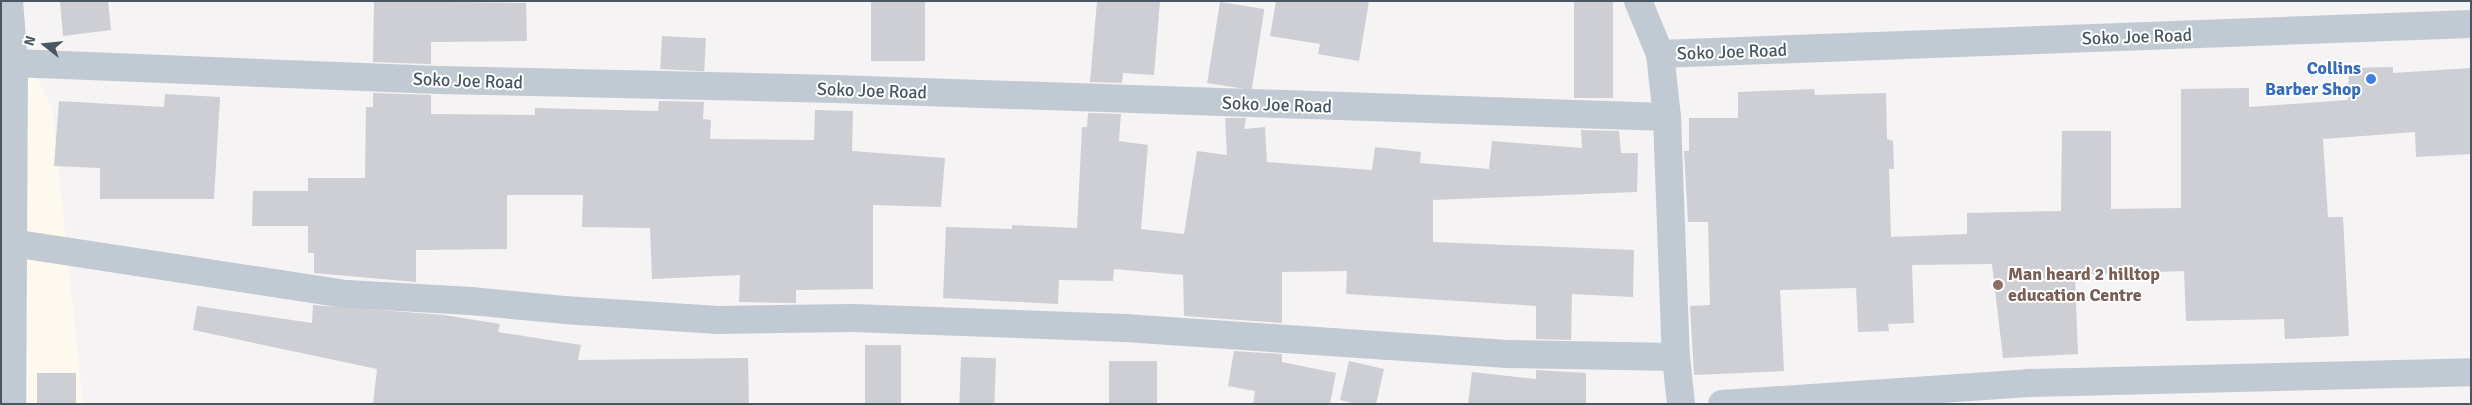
<!DOCTYPE html>
<style>
body{margin:0}
#map{position:relative;width:2472px;height:405px;overflow:hidden;background:#f5f3f3;font-family:Signika,sans-serif}
div>[style]{position:absolute}
[style*='--x']{left:calc(var(--x)*1px);top:calc(var(--y)*1px);width:calc(var(--w)*1px);rotate:calc(var(--a)*1deg)}
.commercial>*{inset:0;background:#fdf9ef}
.building>*{inset:0;background:#cdcfd5;transform-origin:0 0}
.minor>*{height:28px;margin:-14px;padding:0 14px;transform-origin:14px;border-radius:14px;background:#c1cad2}
.dots>*{width:14px;height:14px;translate:-50% -50%;box-sizing:border-box;border:2px solid #fff;border-radius:50%}
span{translate:-50% -50%;white-space:nowrap;text-align:center;line-height:1.15;-webkit-text-stroke:4px #fff;paint-order:stroke}
.street-label{font-size:18px;color:#4a5661}
.shop-label{font-size:18px;color:#366cbe;font-weight:700}
.right{translate:-100% -50%;text-align:right}
.education-label{font-size:18px;color:#785e54;font-weight:700}
.left{translate:0 -50%;text-align:left}
.frame{position:absolute;inset:0;border:2px solid #4a5661;pointer-events:none}
.north{position:absolute;left:20px;top:20px;width:50px;height:50px;-webkit-text-stroke:4px #fff;paint-order:stroke;rotate:286deg;font-size:14px;font-weight:700;line-height:20px;text-align:center;color:#4a5661}
.north::after{content:'';display:block;margin:auto;width:18px;height:22px;background:#4a5661;clip-path:polygon(50% 0,100% 100%,50% 72%,0 100%)}
</style>
<div id="map">
<div class="commercial">
<div style="clip-path:polygon(13px 27px,52px 108px,83px 404px,1px 404px)"></div>
</div>
<div class="building">
<div style="clip-path:polygon(60px 1px,108px 1px,111px 30px,63px 36px)"></div>
<div style="clip-path:polygon(374px 1px,526px 3px,527px 41px,431px 42px,431px 64px,373px 62px)"></div>
<div style="left:871px;top:1px;width:54px;height:60px"></div>
<div style="clip-path:polygon(1097px 1px,1160px 1px,1154px 75px,1123px 73px,1122px 83px,1090px 82px)"></div>
<div style="clip-path:polygon(1276px 1px,1369px 1px,1359px 61px,1318px 54px,1320px 44px,1270px 36px)"></div>
<div style="left:1574px;top:1px;width:39px;height:97px"></div>
<div style="left:1220px;top:2px;width:45px;height:82px;rotate:9deg"></div>
<div style="left:662px;top:36px;width:44px;height:33px;rotate:3deg"></div>
<div style="clip-path:polygon(2393px 67px,2393px 73px,2471px 68px,2471px 154px,2416px 157px,2415px 132px,2323px 139px,2328px 217px,2343px 217px,2349px 336px,2285px 339px,2284px 319px,2186px 321px,2184px 271px,2075px 275px,2078px 354px,2003px 358px,1992px 264px,1912px 265px,1914px 323px,1888px 324px,1889px 331px,1858px 332px,1856px 288px,1780px 290px,1784px 371px,1694px 375px,1690px 306px,1710px 305px,1708px 222px,1688px 222px,1684px 151px,1689px 151px,1689px 118px,1738px 118px,1738px 92px,1814px 89px,1815px 95px,1886px 93px,1887px 139px,1893px 141px,1894px 169px,1889px 169px,1891px 237px,1967px 234px,1967px 213px,2061px 211px,2062px 131px,2111px 131px,2111px 209px,2181px 208px,2181px 89px,2249px 88px,2249px 107px,2348px 100px,2349px 68px)"></div>
<div style="clip-path:polygon(373px 93px,431px 95px,431px 114px,535px 115px,535px 108px,658px 111px,659px 101px,704px 102px,703px 119px,711px 120px,710px 139px,814px 140px,815px 110px,853px 111px,852px 151px,945px 158px,941px 207px,873px 205px,873px 289px,796px 290px,796px 303px,739px 302px,740px 275px,652px 279px,650px 228px,582px 227px,583px 195px,507px 195px,507px 249px,416px 250px,416px 282px,314px 273px,314px 253px,308px 253px,308px 226px,252px 226px,253px 191px,308px 191px,308px 178px,365px 178px,366px 107px,373px 107px)"></div>
<div style="clip-path:polygon(165px 94px,220px 97px,214px 199px,100px 199px,100px 168px,54px 166px,59px 101px,164px 107px)"></div>
<div style="clip-path:polygon(1088px 113px,1121px 114px,1119px 141px,1148px 145px,1141px 229px,1184px 234px,1197px 151px,1227px 155px,1225px 118px,1246px 118px,1244px 129px,1265px 127px,1267px 162px,1372px 170px,1375px 147px,1421px 152px,1420px 163px,1489px 169px,1492px 141px,1582px 148px,1581px 130px,1619px 131px,1621px 153px,1638px 153px,1637px 192px,1433px 200px,1433px 242px,1634px 250px,1633px 297px,1572px 294px,1571px 340px,1536px 339px,1536px 306px,1346px 294px,1347px 271px,1282px 272px,1282px 323px,1184px 316px,1183px 275px,1114px 269px,1113px 281px,1059px 280px,1058px 304px,943px 298px,946px 227px,1012px 229px,1012px 225px,1077px 228px,1082px 127px,1087px 127px)"></div>
<div style="clip-path:polygon(313px 305px,444px 315px,500px 324px,498px 332px,581px 345px,578px 360px,748px 358px,749px 404px,373px 404px,377px 369px,193px 330px,197px 306px,312px 323px)"></div>
<div style="left:865px;top:345px;width:36px;height:59px"></div>
<div style="clip-path:polygon(1234px 351px,1282px 354px,1282px 362px,1336px 373px,1330px 404px,1253px 404px,1255px 391px,1228px 386px)"></div>
<div style="left:961px;top:357px;width:35px;height:47px;rotate:2deg"></div>
<div style="left:1109px;top:361px;width:48px;height:43px"></div>
<div style="left:1349px;top:361px;width:36px;height:40px;rotate:13deg"></div>
<div style="clip-path:polygon(1536px 370px,1586px 373px,1586px 404px,1468px 404px,1472px 372px,1536px 379px)"></div>
<div style="left:37px;top:373px;width:39px;height:31px"></div>
</div>
<div class="minor">
<div style="--x:9;--y:1;--w:62;--a:85.4"></div>
<div style="--x:14;--y:63;--w:341;--a:90.3"></div>
<div style="--x:1638;--y:1;--w:57;--a:67.5"></div>
<div style="--x:14;--y:63;--w:426;--a:2.3"></div>
<div style="--x:440;--y:80;--w:396;--a:1.3"></div>
<div style="--x:836;--y:89;--w:831;--a:1.93"></div>
<div style="--x:1667;--y:117;--w:63;--a:-96.3"></div>
<div style="--x:1660;--y:54;--w:812;--a:-2.12"></div>
<div style="--x:1667;--y:117;--w:240;--a:87.9"></div>
<div style="--x:1676;--y:357;--w:47;--a:83.9"></div>
<div style="--x:12;--y:243;--w:338;--a:8.7"></div>
<div style="--x:346;--y:294;--w:125;--a:3.2"></div>
<div style="--x:471;--y:301;--w:93;--a:5.5"></div>
<div style="--x:564;--y:310;--w:154;--a:3.7"></div>
<div style="--x:718;--y:320;--w:134;--a:-0.9"></div>
<div style="--x:852;--y:318;--w:273;--a:2.1"></div>
<div style="--x:1125;--y:328;--w:383;--a:3.9"></div>
<div style="--x:1507;--y:354;--w:169;--a:1"></div>
<div style="--x:1722;--y:404;--w:307;--a:-3.9"></div>
<div style="--x:2028;--y:383;--w:443;--a:-1.4"></div>
</div>
<div class="dots">
<div style="left:2371px;top:79px;background:#3f7fe0"></div>
<div style="left:1998px;top:285px;background:#8d6e63"></div>
</div>
<div class="street-label">
<span style="left:2137px;top:37px;rotate:-2deg">Soko Joe Road</span>
<span style="left:1732px;top:52px;rotate:-2deg">Soko Joe Road</span>
<span style="left:468px;top:81px;rotate:2deg">Soko Joe Road</span>
<span style="left:872px;top:91px;rotate:2deg">Soko Joe Road</span>
<span style="left:1277px;top:105px;rotate:2deg">Soko Joe Road</span>
</div>
<div class="shop-label">
<span class="right" style="left:2361px;top:79px">Collins<br>Barber Shop</span>
</div>
<div class="education-label">
<span class="left" style="left:2008px;top:285px">Man heard 2 hilltop<br>education Centre</span>
</div>
<div class="frame"></div>
<div class="north">N</div>
</div>
